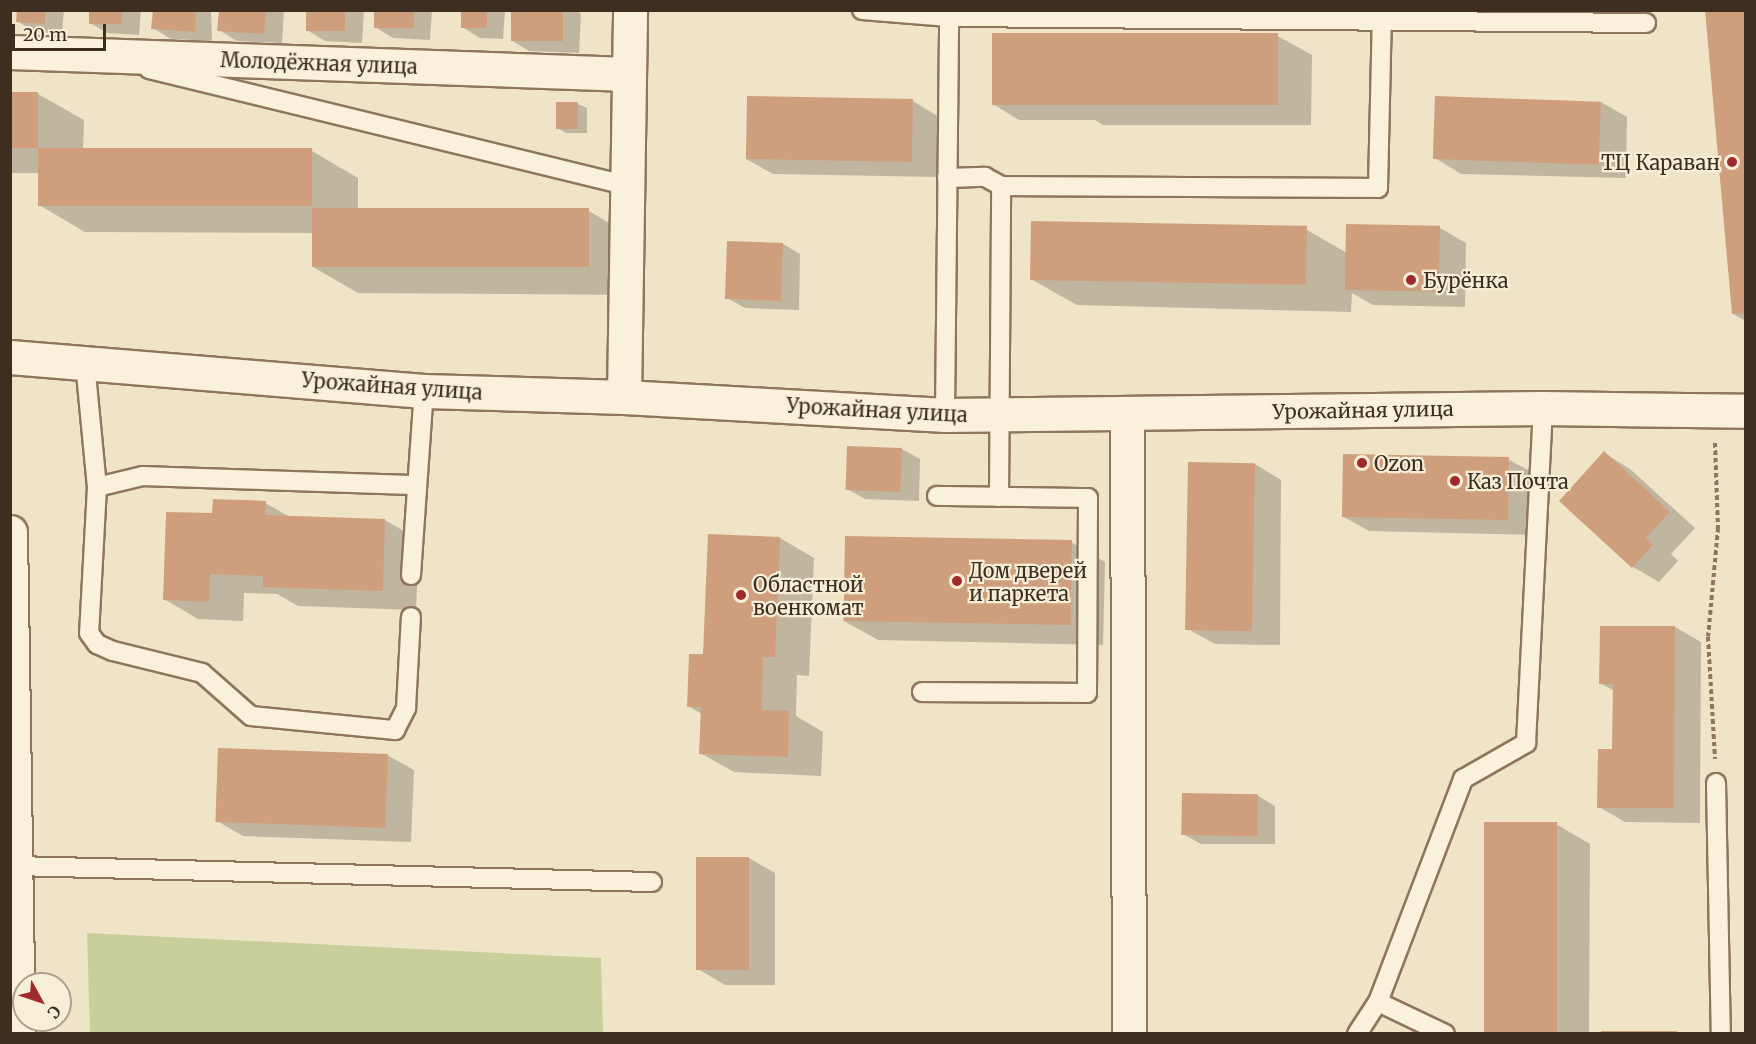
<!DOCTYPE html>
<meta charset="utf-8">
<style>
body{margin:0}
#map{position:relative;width:1756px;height:1044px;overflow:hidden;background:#f0e4c8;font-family:Merriweather,serif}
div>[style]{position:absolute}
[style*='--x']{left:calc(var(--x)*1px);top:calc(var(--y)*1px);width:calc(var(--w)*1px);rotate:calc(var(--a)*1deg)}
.green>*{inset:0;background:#c9cf9b}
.shadow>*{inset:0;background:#0003}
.building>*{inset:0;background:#cf9f7d;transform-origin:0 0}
.path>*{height:4px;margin-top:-2px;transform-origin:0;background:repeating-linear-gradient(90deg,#8d765c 0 4.5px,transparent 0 7.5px)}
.roads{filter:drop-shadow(2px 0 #8d765c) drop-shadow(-2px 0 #8d765c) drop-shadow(0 2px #8d765c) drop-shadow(0 -2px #8d765c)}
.service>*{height:18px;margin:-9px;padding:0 9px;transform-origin:9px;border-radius:9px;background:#faf1dc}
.minor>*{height:33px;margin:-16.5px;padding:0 16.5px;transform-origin:16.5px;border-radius:16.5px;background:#faf1dc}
.dots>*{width:16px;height:16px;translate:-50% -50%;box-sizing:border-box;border:3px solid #f7eed8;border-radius:50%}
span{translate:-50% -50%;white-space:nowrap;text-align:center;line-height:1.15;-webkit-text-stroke:4.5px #f7eed8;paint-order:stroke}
.street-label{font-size:20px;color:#3d2e20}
.poi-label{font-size:20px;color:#3d2e20}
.right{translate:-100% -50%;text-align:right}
.left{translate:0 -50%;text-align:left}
.frame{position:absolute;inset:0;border:12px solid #3d2e20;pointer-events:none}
.north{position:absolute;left:12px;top:972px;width:60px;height:60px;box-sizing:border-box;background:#f7eed8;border:2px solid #ada18e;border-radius:50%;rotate:130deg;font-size:16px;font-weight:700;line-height:24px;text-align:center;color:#3d2e20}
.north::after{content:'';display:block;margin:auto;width:21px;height:27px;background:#9e2a2b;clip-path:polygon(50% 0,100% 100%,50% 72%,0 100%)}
.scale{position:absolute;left:12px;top:24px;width:94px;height:27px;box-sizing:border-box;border:3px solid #3d2e20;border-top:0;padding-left:8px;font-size:18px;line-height:21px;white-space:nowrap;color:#3d2e20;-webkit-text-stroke:4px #f7eed8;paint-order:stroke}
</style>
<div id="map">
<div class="green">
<div style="clip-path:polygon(87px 933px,601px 958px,603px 1033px,90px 1033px)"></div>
</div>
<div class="shadow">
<div style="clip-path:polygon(18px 10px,64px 10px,62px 34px,35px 32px,17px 21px)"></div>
<div style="clip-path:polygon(90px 10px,141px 10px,139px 35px,107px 33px,90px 23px)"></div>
<div style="clip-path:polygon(154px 10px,211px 10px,212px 41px,171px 39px,153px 28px)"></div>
<div style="clip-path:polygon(220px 10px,284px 10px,282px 43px,237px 41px,219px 30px)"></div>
<div style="clip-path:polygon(308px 10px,364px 10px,362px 43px,325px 41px,307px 30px)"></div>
<div style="clip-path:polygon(376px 10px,432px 10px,430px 40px,393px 38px,375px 27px)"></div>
<div style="clip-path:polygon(463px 10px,505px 10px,503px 39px,480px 38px,462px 27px)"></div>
<div style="clip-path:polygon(513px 10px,575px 10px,581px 14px,579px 53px,529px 51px,511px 40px)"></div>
<div style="clip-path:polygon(1746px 10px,1746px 321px,1733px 314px)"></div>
<div style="clip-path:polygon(1278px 36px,1312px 55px,1311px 125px,1103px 125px,1095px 120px,1019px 120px,993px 104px)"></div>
<div style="clip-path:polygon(10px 93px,38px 94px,84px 120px,83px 150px,312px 151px,358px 178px,358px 210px,589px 211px,635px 238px,635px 295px,358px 293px,313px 267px,313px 233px,85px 232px,39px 205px,39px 173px,10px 173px)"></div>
<div style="clip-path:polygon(913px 101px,939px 117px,937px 177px,773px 174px,746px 159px)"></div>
<div style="clip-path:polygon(1601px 102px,1627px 117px,1626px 178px,1461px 174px,1435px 158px)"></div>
<div style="clip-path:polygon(557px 104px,578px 104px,587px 108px,587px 133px,566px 133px,557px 128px)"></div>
<div style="clip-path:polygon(1032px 223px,1307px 230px,1347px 253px,1440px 228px,1466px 243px,1465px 307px,1373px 305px,1352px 293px,1351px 312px,1077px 305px,1031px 279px)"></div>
<div style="clip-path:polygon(783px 244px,800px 254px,799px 310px,745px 308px,727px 298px)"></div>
<div style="clip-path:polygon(902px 449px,920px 459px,919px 501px,865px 499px,847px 489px)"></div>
<div style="clip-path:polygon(1604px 453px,1630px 469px,1695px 528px,1671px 554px,1678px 561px,1659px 582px,1633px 567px)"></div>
<div style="clip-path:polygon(1508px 459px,1535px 474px,1533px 535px,1369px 531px,1342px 516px)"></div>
<div style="clip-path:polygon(1255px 464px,1281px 480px,1280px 645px,1215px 644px,1188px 629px)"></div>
<div style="clip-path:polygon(265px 503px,290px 517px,385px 520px,419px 540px,416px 610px,298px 606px,277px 594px,244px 593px,243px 621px,198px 619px,164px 599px,214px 515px)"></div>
<div style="clip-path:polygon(780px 538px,814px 558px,809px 676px,797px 675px,796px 716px,823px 732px,821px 776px,734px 772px,700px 753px,702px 714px,688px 706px,704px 656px)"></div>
<div style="clip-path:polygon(1071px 542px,1105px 562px,1103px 645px,878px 640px,844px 621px)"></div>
<div style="clip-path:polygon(1601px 627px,1675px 627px,1701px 642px,1700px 823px,1625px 822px,1599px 807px,1613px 751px,1614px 691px,1600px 683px)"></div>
<div style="clip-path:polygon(387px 755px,414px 770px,411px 842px,243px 836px,217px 821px)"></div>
<div style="clip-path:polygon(1257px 795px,1275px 806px,1275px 844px,1201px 844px,1183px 834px)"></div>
<div style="clip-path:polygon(1556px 824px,1590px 844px,1589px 1034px,1488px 1034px,1484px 1031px)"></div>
<div style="clip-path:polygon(749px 858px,775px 873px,775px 985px,725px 985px,698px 969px)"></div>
</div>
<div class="building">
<div style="clip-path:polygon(17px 10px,45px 10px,45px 24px,16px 22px)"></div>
<div style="left:89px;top:10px;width:33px;height:14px"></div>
<div style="clip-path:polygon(153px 10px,196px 10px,195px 32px,151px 29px)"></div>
<div style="clip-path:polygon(219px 10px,266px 10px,264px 34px,217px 31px)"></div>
<div style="left:306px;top:10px;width:39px;height:21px"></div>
<div style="left:374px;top:10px;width:40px;height:18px"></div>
<div style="left:461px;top:10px;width:26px;height:18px"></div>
<div style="left:511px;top:10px;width:52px;height:31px"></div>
<div style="clip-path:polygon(1705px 10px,1746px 10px,1746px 313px,1732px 314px)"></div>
<div style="left:992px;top:33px;width:286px;height:72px"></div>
<div style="left:10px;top:92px;width:28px;height:56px"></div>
<div style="left:747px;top:96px;width:166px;height:63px;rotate:1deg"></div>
<div style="left:1435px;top:96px;width:166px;height:63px;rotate:2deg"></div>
<div style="left:556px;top:102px;width:22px;height:27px"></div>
<div style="left:38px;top:148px;width:274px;height:58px"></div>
<div style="left:312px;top:208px;width:277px;height:59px"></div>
<div style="left:1031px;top:221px;width:276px;height:59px;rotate:1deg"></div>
<div style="left:1346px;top:224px;width:94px;height:66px;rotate:1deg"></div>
<div style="left:727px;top:241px;width:56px;height:58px;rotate:2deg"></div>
<div style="left:847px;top:446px;width:55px;height:44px;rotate:2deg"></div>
<div style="clip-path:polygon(1604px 451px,1670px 512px,1646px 538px,1653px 545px,1632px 568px,1559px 501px)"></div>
<div style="left:1343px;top:454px;width:166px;height:63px;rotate:1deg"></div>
<div style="left:1188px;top:462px;width:67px;height:168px;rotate:1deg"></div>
<div style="clip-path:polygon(213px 499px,266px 501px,265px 515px,385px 519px,383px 591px,263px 587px,263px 576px,210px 574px,209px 602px,163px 600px,166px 512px,212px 513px)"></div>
<div style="clip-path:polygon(708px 534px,780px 537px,775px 657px,763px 657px,762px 710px,789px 711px,788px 757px,699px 754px,701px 707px,687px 707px,689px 654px,703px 654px)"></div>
<div style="left:845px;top:536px;width:227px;height:85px;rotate:1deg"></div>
<div style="clip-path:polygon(1600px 626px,1675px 626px,1674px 808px,1597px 808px,1598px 749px,1612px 749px,1613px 684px,1599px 684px)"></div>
<div style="left:218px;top:748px;width:170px;height:74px;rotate:2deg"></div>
<div style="left:1182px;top:793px;width:76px;height:42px;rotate:1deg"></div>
<div style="left:1484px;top:822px;width:73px;height:210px"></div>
<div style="left:696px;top:857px;width:53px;height:113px"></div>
<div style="left:1601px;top:1031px;width:76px;height:3px"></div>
</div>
<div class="path">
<div style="--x:1715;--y:443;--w:85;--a:88"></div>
<div style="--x:1718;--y:528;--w:109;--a:95.2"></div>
<div style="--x:1708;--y:637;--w:122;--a:86.7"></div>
</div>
<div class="roads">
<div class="service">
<div style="--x:862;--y:10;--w:87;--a:4.6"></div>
<div style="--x:149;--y:69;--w:491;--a:13.7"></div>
<div style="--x:947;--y:178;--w:38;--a:-2"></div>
<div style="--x:985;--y:177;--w:18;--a:29"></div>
<div style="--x:85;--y:363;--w:125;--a:84.5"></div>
<div style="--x:97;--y:487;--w:47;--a:-13.4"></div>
<div style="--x:143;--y:476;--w:274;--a:1.9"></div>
<div style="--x:945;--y:415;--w:398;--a:-89.4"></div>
<div style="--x:949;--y:17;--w:697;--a:0.49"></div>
<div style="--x:97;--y:487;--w:146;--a:93.1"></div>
<div style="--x:89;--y:633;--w:14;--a:54"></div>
<div style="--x:97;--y:644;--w:17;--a:24"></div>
<div style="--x:113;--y:651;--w:92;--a:13.9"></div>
<div style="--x:202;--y:673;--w:65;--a:41.3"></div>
<div style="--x:251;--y:716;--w:145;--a:5.6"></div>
<div style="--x:395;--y:730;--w:25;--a:-63"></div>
<div style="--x:406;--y:708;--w:91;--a:-86.9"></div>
<div style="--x:999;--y:497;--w:311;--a:-89.6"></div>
<div style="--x:1001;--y:186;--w:377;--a:0.3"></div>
<div style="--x:1378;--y:188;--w:178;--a:-88.7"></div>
<div style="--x:411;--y:575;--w:184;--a:-86"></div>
<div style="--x:922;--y:692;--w:165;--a:0.3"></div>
<div style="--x:1087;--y:693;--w:195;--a:-89.7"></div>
<div style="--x:1088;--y:498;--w:151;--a:-179.2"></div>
<div style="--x:1716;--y:783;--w:251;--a:88.9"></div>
<div style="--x:15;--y:866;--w:637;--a:1.44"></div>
<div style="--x:1378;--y:1002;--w:74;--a:25.5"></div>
<div style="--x:1357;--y:1034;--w:38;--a:-57"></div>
<div style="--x:1378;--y:1002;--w:239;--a:-69.1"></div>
<div style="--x:1463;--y:779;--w:73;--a:-29.7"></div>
<div style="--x:1526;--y:743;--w:335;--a:-87.1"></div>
</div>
<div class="minor">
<div style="--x:10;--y:52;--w:618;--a:2.04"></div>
<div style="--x:10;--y:357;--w:415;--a:4.7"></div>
<div style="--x:424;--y:391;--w:200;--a:1.7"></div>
<div style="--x:624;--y:397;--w:322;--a:3.2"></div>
<div style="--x:945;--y:415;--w:598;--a:-0.67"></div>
<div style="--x:1543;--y:408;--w:203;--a:0.8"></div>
<div style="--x:624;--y:397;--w:387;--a:-89.1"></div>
<div style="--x:1127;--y:414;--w:620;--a:89.82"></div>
<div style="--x:10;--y:532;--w:502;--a:89.09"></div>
</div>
</div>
<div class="dots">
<div style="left:1732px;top:162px;background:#9e2a2b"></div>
<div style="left:1411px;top:280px;background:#9e2a2b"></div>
<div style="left:1362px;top:463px;background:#9e2a2b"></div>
<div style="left:1455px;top:481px;background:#9e2a2b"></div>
<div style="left:957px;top:581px;background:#9e2a2b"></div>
<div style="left:741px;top:595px;background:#9e2a2b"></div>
</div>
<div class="street-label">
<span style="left:319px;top:63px;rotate:2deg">Молодёжная улица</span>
<span style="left:392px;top:386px;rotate:4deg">Урожайная улица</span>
<span style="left:877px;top:410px;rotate:3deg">Урожайная улица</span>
<span style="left:1363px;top:410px;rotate:-1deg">Урожайная улица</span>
</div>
<div class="poi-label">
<span class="right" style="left:1720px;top:162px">ТЦ Караван</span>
<span class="left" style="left:1423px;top:280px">Бурёнка</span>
<span class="left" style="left:1374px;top:463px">Ozon</span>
<span class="left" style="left:1467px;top:481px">Каз Почта</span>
<span class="left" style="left:969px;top:582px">Дом дверей<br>и паркета</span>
<span class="left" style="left:753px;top:596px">Областной<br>военкомат</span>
</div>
<div class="frame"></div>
<div class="north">С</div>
<div class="scale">20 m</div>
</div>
